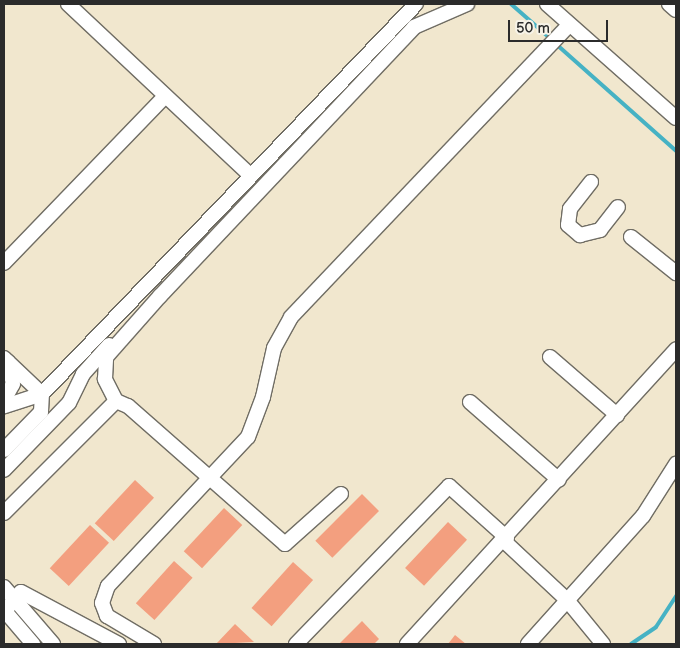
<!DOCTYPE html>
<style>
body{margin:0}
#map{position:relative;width:680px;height:648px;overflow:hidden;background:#f1e7ce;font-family:"Balsamiq Sans",sans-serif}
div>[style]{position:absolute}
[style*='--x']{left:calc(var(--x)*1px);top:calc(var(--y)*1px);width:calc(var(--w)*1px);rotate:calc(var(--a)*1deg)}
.stream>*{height:4px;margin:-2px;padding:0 2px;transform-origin:2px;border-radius:2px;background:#46b2c4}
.building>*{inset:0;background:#f39f7f;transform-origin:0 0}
.roads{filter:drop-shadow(1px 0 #706d64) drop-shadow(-1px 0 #706d64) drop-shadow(0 1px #706d64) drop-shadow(0 -1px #706d64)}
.minor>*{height:14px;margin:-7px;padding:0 7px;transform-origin:7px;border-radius:7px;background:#fff}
span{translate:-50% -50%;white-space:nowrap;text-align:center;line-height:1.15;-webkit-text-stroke:5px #f7f3e8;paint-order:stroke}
.frame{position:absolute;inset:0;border:5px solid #2b2b2b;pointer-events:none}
.scale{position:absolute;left:508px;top:20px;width:100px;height:22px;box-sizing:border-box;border:2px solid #2b2b2b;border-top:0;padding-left:6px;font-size:15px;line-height:18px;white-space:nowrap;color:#2b2b2b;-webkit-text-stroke:4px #f7f3e8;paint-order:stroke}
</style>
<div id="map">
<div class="stream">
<div style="--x:511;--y:4;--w:53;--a:41.2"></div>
<div style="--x:556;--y:44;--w:161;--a:41.7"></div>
<div style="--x:631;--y:644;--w:30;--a:-34"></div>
<div style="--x:656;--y:627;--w:37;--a:-57"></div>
</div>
<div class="building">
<div style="left:135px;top:480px;width:26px;height:59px;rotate:43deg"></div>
<div style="left:362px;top:494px;width:24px;height:66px;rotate:45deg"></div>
<div style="left:224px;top:508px;width:25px;height:59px;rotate:43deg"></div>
<div style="left:448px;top:522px;width:26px;height:63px;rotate:43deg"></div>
<div style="left:90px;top:525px;width:26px;height:59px;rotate:43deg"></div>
<div style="left:174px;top:561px;width:25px;height:57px;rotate:42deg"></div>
<div style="left:293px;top:562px;width:27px;height:62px;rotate:42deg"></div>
<div style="clip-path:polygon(362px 621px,379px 639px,374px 644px,339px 644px)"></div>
<div style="clip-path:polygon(235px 624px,254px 642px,216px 644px)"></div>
<div style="clip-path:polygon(455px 635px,466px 644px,448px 644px)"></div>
</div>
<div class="roads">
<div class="minor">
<div style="--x:68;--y:4;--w:251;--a:43.2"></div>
<div style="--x:547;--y:4;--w:172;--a:41.5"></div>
<div style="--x:669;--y:4;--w:9;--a:41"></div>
<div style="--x:591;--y:182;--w:34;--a:128"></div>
<div style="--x:570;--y:209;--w:16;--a:97"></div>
<div style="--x:568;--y:225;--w:16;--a:40"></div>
<div style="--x:580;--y:235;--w:21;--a:-14"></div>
<div style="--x:600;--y:230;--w:29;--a:-52"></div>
<div style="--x:631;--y:237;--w:58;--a:38.7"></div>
<div style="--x:4;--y:263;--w:232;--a:-46"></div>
<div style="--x:550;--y:357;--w:89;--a:40.9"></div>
<div style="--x:4;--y:358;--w:52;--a:43.5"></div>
<div style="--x:42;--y:394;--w:40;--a:162"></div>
<div style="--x:4;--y:400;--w:18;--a:-61"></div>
<div style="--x:13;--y:384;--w:23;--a:-103"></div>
<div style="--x:116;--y:401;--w:13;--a:23"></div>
<div style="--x:128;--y:406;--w:209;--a:41.3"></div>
<div style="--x:285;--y:544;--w:75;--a:-41.8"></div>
<div style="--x:470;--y:402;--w:118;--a:41.2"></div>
<div style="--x:4;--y:450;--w:53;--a:-45.8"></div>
<div style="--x:41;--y:412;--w:18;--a:-87"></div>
<div style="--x:42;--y:394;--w:540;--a:-46.2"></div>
<div style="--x:4;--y:470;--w:93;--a:-45.9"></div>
<div style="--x:69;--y:403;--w:32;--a:-64"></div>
<div style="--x:83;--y:374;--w:39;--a:-48"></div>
<div style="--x:4;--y:513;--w:158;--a:-45"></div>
<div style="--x:116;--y:401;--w:25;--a:-117"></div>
<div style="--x:105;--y:379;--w:22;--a:-87"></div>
<div style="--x:106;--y:357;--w:81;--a:-48.5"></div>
<div style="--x:160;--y:296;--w:370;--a:-46.6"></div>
<div style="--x:414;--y:27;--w:58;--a:-23.5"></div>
<div style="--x:504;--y:541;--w:86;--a:43.1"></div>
<div style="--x:567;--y:600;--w:57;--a:50.7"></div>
<div style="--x:4;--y:587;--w:75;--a:49.3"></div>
<div style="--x:4;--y:610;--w:45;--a:49.5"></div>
<div style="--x:4;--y:612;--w:26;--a:-50"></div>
<div style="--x:21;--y:592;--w:111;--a:28"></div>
<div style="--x:154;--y:644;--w:55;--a:-149.2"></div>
<div style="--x:107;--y:616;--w:14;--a:-111"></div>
<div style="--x:102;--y:603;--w:18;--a:-71"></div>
<div style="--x:108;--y:586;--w:204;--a:-46.8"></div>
<div style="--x:248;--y:437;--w:43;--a:-69.4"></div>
<div style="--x:263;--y:397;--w:50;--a:-77.3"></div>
<div style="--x:274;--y:348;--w:35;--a:-61"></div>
<div style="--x:291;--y:317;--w:403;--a:-46.4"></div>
<div style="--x:296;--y:644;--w:220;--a:-45.9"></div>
<div style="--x:449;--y:486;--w:78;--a:41.9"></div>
<div style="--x:407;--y:644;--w:399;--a:-47.6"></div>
<div style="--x:528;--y:644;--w:172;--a:-48.1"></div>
<div style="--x:643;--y:516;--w:62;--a:-57.6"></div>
</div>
</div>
<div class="frame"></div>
<div class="scale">50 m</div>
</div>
